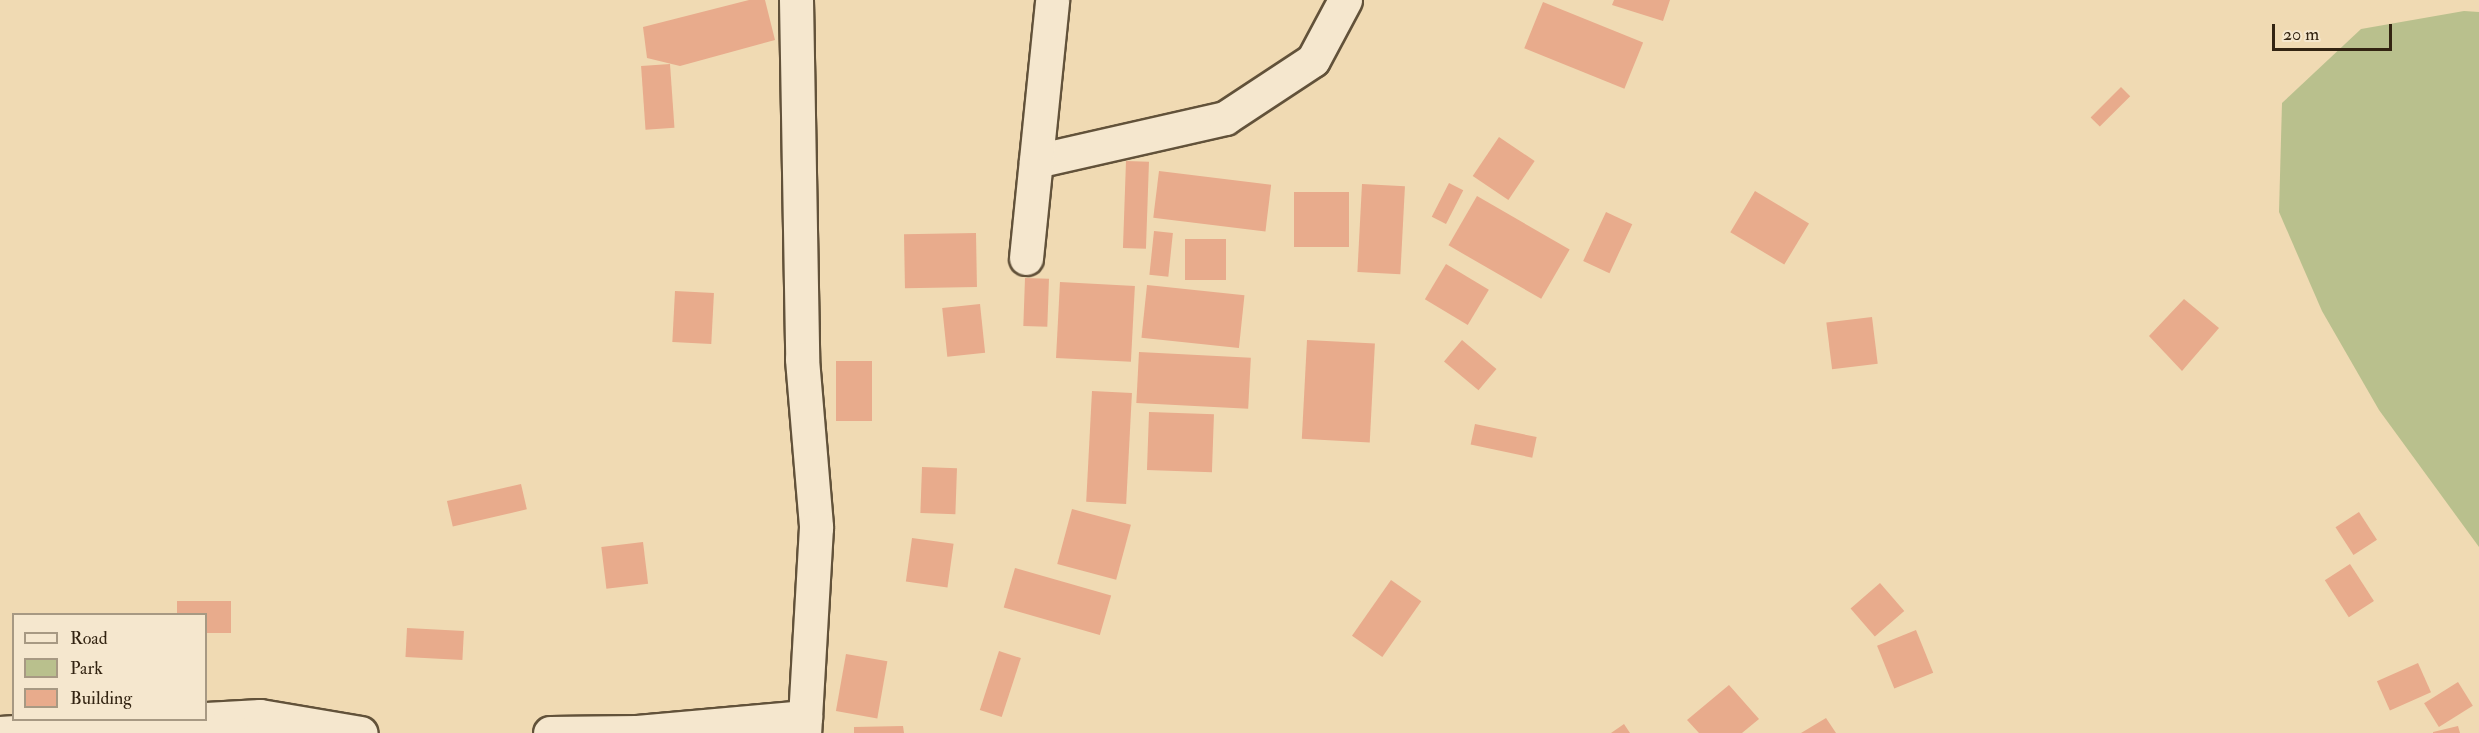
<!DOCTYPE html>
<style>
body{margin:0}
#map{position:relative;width:2479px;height:733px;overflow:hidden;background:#f0dab3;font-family:"IM FELL Double Pica",serif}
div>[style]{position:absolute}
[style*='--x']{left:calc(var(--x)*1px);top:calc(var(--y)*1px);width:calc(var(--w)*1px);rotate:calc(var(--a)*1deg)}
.green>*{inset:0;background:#b9c08d}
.building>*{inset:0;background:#e8ab8c;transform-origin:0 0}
.roads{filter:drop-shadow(2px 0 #62523a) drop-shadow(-2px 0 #62523a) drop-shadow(0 2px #62523a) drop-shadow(0 -2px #62523a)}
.street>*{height:33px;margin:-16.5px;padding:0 16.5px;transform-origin:16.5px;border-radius:16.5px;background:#f5e7ce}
span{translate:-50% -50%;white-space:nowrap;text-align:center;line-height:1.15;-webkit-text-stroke:4.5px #f5e7ce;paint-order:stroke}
.legend{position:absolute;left:12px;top:613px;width:195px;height:108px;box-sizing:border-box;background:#f5e7ce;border:2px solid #a79983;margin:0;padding:8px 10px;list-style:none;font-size:18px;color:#332412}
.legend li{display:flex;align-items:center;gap:12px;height:30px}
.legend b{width:30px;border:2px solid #a79983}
.scale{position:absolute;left:2272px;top:24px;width:120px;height:27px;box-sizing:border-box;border:3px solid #332412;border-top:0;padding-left:8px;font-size:18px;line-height:21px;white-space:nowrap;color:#332412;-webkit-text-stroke:4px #f5e7ce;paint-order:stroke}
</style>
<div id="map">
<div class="green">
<div style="clip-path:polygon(2464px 11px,2479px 12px,2479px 547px,2379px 410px,2322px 311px,2279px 212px,2282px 103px,2361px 29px)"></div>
</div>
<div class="building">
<div style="clip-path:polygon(749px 0,765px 0,775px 40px,680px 66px,647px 58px,643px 27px)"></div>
<div style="clip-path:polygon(1614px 0,1670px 0,1663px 21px,1612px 5px)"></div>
<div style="left:1543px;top:2px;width:108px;height:50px;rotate:22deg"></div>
<div style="left:670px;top:64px;width:64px;height:29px;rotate:86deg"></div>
<div style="left:2121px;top:87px;width:13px;height:43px;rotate:45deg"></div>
<div style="left:1499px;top:137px;width:43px;height:47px;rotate:34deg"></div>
<div style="left:1126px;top:161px;width:23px;height:87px;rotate:2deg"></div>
<div style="left:1159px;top:171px;width:113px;height:47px;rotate:7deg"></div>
<div style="left:1449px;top:183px;width:16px;height:38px;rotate:27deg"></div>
<div style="left:1362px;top:184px;width:43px;height:88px;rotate:3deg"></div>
<div style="left:1755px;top:191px;width:63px;height:48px;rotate:31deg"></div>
<div style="left:1294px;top:192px;width:55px;height:55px"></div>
<div style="left:1477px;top:196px;width:107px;height:57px;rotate:30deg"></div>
<div style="left:1606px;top:212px;width:29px;height:54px;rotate:25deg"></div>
<div style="left:1154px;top:231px;width:19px;height:44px;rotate:6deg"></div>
<div style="left:976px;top:233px;width:54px;height:72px;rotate:89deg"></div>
<div style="left:1185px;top:239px;width:41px;height:41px"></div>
<div style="left:1446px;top:264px;width:50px;height:41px;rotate:31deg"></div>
<div style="left:1025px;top:278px;width:24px;height:48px;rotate:2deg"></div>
<div style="left:1060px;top:282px;width:75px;height:76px;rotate:3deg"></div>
<div style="left:1147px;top:285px;width:98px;height:53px;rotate:6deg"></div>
<div style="left:675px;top:291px;width:39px;height:51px;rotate:3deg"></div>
<div style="clip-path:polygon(2184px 299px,2219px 328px,2182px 371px,2149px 336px)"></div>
<div style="left:980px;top:304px;width:49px;height:38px;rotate:84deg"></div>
<div style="left:1872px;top:317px;width:47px;height:46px;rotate:83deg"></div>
<div style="left:1307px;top:340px;width:68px;height:99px;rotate:3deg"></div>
<div style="left:1462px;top:340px;width:45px;height:28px;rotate:40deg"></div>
<div style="left:1139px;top:352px;width:112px;height:51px;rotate:3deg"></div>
<div style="left:836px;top:361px;width:36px;height:60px"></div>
<div style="left:1092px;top:391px;width:40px;height:111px;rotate:3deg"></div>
<div style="left:1149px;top:412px;width:65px;height:58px;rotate:2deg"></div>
<div style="left:1475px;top:424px;width:63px;height:21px;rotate:12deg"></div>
<div style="left:922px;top:467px;width:35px;height:46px;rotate:2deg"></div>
<div style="left:521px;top:484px;width:26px;height:76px;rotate:77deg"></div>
<div style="left:1072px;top:509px;width:61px;height:57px;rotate:15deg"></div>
<div style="left:2359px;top:512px;width:33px;height:28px;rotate:57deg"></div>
<div style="left:912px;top:538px;width:42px;height:44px;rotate:8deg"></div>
<div style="left:643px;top:542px;width:42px;height:42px;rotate:83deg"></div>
<div style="left:2350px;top:564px;width:44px;height:30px;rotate:57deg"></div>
<div style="left:1015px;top:568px;width:100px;height:41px;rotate:16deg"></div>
<div style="left:1391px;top:580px;width:37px;height:68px;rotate:35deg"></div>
<div style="left:1880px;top:583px;width:37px;height:39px;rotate:49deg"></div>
<div style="clip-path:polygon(177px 601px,231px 601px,231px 633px,206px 633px,206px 614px,177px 614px)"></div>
<div style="left:407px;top:628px;width:57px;height:29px;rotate:3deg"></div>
<div style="left:1916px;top:630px;width:46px;height:42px;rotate:68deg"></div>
<div style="left:999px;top:651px;width:23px;height:62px;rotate:18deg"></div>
<div style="left:846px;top:654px;width:42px;height:58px;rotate:10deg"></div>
<div style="left:2418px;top:663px;width:32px;height:45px;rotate:66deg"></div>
<div style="left:2458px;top:682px;width:28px;height:40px;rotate:58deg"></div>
<div style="clip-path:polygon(1729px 685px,1759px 719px,1742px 733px,1699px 733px,1687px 720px)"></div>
<div style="clip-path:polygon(1826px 718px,1836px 733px,1801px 733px)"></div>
<div style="clip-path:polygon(1624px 724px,1630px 733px,1611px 733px)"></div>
<div style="clip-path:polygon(903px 726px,904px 733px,854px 733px,854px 727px)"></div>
<div style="clip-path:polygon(2458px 726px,2460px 733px,2433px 733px,2433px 732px)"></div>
</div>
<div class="roads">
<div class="street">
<div style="--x:796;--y:0;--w:359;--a:89"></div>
<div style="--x:802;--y:359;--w:169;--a:85.2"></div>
<div style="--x:816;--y:527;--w:206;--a:93.3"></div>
<div style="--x:1036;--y:161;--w:194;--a:-12.8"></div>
<div style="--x:1225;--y:118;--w:105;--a:-33.4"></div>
<div style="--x:1313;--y:60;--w:68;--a:-61.9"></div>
<div style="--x:1026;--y:258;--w:259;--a:-84.2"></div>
<div style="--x:206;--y:719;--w:54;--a:-3.2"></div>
<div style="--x:260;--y:716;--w:102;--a:9.6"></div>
<div style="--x:0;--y:733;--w:199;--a:-3.7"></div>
<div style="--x:550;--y:733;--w:87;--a:-0.7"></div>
<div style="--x:637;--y:732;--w:169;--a:-5.1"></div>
</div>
</div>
<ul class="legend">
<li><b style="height:8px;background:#f5e7ce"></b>Road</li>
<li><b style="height:16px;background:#b9c08d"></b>Park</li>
<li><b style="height:16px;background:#e8ab8c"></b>Building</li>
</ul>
<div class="scale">20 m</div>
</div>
